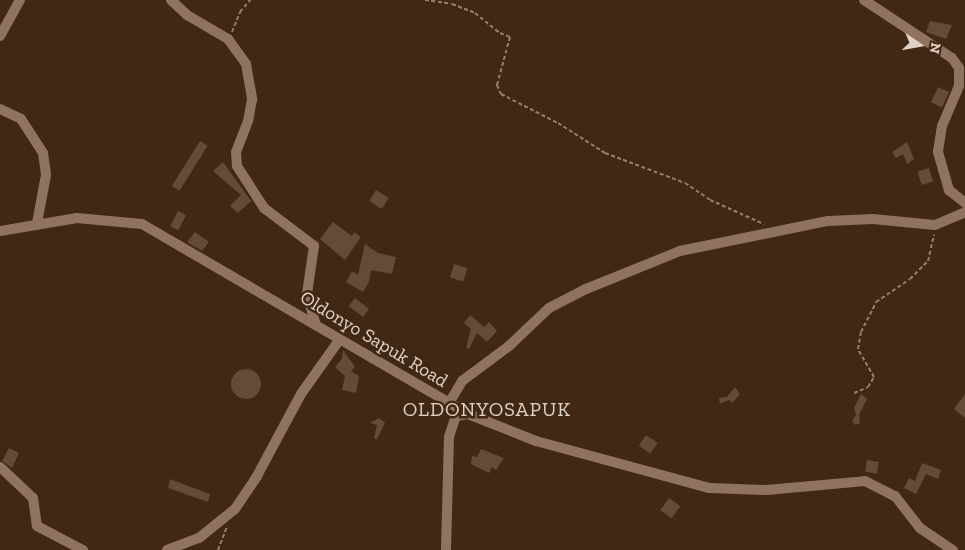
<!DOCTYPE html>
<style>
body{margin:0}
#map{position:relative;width:965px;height:550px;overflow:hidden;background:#402815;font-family:"Zilla Slab",serif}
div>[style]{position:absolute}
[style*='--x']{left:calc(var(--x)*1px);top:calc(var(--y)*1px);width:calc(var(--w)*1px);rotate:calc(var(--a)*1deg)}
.building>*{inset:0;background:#644a37;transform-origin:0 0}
.round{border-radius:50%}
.path>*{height:2px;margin-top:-1px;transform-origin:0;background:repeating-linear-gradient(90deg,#937f70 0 4px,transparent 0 6.5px)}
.street>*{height:10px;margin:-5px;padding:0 5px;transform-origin:5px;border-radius:5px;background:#90735f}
span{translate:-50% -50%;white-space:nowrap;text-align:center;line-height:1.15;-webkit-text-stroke:5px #402815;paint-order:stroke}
.street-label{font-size:19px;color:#e1d1c5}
.neighbourhood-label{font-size:20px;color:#e1d1c5;letter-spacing:1px}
.north{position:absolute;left:895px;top:20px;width:50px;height:50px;-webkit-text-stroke:4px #402815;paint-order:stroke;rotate:102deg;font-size:14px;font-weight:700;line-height:20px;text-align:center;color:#e1d1c5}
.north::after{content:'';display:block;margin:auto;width:18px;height:22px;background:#e1d1c5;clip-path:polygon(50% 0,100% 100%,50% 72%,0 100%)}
</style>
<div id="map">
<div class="building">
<div style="clip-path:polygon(930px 21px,952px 25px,946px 39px,926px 32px)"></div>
<div style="left:938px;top:87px;width:12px;height:17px;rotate:24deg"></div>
<div style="left:200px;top:141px;width:9px;height:53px;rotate:32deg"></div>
<div style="clip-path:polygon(907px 142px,914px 159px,907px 164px,903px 154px,896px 158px,892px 152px)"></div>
<div style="clip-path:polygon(223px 162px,251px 201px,238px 213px,230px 206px,241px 195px,213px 171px)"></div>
<div style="left:929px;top:168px;width:14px;height:12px;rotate:73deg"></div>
<div style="left:376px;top:190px;width:15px;height:13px;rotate:32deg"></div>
<div style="left:178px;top:211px;width:9px;height:17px;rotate:27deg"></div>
<div style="clip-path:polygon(333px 222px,352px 236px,354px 232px,361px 237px,345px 260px,320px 239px)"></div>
<div style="clip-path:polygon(195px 232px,209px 242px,202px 251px,187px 242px)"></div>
<div style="clip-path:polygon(365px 244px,378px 253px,396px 257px,392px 274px,371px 270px,369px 282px,363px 292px,346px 282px,352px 271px,358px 275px)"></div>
<div style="left:454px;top:264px;width:14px;height:14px;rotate:17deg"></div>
<div style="left:355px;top:298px;width:18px;height:10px;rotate:38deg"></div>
<div style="clip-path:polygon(470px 315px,484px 327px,489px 322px,497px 331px,487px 342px,477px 333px,469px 349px,466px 348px,471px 329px,464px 323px)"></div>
<div style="clip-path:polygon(343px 350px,355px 367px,351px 371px,359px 376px,356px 393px,342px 390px,345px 376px,335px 367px,342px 359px)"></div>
<div class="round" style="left:231px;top:369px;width:30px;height:30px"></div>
<div style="clip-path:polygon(735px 387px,740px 394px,732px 403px,729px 400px,720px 404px,719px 398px,727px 397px)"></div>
<div style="clip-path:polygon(861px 394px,867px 399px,859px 415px,860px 423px,855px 425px,852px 421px,856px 415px,854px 408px)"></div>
<div style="clip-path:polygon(965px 394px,965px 418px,954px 409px)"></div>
<div style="clip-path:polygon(379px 418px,385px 423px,377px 439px,374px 438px,377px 425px,370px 423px)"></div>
<div style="left:646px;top:435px;width:14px;height:13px;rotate:34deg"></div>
<div style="clip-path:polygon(9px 448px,19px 453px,12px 468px,2px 461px)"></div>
<div style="clip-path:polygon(481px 449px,504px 458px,496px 470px,492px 467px,489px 473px,471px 464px,472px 456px,477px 457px)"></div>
<div style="left:867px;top:460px;width:12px;height:12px;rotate:9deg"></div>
<div style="clip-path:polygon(922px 463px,941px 470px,938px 479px,926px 474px,916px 494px,904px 488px,909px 478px,915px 481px)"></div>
<div style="clip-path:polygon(170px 479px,210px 494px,208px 502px,168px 488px)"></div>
<div style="left:669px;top:498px;width:14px;height:15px;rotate:36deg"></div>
</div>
<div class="path">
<div style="--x:425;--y:0;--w:27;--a:8"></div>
<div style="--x:452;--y:4;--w:25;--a:21"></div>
<div style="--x:475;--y:13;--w:32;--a:39"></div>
<div style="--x:500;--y:33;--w:11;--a:22"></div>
<div style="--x:510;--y:37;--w:50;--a:105.2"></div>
<div style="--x:497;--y:85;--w:10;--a:66"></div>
<div style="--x:501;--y:94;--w:64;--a:27"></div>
<div style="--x:558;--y:123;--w:56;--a:32.6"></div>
<div style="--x:605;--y:153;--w:85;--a:20.6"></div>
<div style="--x:685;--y:183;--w:30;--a:34"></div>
<div style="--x:710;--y:200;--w:59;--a:24"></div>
<div style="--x:232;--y:32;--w:22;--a:-68"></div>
<div style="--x:240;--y:12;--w:16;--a:-50"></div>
<div style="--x:854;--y:393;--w:15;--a:-23"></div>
<div style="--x:868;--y:387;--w:12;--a:-59"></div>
<div style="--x:874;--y:377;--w:32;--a:-120"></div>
<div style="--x:858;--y:349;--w:17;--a:-80"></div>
<div style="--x:861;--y:332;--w:34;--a:-63"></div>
<div style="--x:876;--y:302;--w:41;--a:-34.1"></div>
<div style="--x:910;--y:279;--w:25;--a:-45"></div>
<div style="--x:928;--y:261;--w:27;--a:-77"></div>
<div style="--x:218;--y:550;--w:25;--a:-69"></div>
</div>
<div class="street">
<div style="--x:171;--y:0;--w:22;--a:43"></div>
<div style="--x:187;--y:15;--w:48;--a:30.3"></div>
<div style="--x:228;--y:39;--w:31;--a:54"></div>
<div style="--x:246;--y:64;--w:36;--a:80"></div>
<div style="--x:252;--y:99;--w:22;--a:100"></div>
<div style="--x:248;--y:121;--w:33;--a:111"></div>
<div style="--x:236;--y:152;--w:14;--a:86"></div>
<div style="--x:237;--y:166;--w:50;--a:57.3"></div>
<div style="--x:264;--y:208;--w:63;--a:37.2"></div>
<div style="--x:314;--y:246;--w:49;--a:98.3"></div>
<div style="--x:307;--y:294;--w:32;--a:74"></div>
<div style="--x:864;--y:0;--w:105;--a:33.4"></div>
<div style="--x:952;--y:58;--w:12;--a:55"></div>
<div style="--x:959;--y:68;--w:18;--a:90"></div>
<div style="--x:959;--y:86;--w:43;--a:113"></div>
<div style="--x:942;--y:126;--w:26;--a:99"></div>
<div style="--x:938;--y:152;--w:40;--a:74"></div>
<div style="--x:949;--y:190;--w:21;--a:39"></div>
<div style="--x:0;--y:36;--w:41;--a:-60.9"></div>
<div style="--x:0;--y:109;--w:23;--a:25"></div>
<div style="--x:21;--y:119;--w:40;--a:57.1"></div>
<div style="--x:43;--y:153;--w:22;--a:82"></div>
<div style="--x:46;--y:175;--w:49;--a:100.6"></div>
<div style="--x:0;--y:231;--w:78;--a:-9.6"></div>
<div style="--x:77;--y:218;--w:65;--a:5.3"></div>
<div style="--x:142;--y:224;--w:377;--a:30.2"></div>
<div style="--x:468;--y:414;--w:73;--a:21.7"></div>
<div style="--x:536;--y:441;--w:179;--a:15.2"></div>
<div style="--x:709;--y:488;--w:58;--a:2"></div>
<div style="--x:767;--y:490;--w:98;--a:-5.2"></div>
<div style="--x:865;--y:481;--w:34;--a:27"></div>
<div style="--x:895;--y:496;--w:41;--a:52"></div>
<div style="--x:920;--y:528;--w:40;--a:34"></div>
<div style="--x:449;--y:403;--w:26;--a:-59"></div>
<div style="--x:462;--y:381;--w:59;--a:-36.7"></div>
<div style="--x:509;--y:346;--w:55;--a:-43.5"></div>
<div style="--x:549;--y:308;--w:42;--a:-27.2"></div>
<div style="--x:586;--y:289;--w:101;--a:-22"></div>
<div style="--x:680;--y:251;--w:151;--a:-11.5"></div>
<div style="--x:828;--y:221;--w:45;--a:-2.5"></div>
<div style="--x:873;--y:219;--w:62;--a:5.5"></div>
<div style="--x:935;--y:225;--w:33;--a:-23"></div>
<div style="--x:0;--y:467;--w:45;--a:43.2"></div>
<div style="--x:33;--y:498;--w:28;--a:82"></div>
<div style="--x:37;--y:526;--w:52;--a:27.6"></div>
<div style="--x:167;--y:550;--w:34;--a:-21"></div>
<div style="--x:199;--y:538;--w:46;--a:-38.9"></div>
<div style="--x:235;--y:509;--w:40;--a:-56"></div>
<div style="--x:257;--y:476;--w:93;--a:-61.8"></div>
<div style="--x:301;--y:394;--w:67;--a:-54.7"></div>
<div style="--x:446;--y:550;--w:113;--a:-88.5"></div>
<div style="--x:449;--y:437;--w:22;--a:-72"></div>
<div style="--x:456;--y:416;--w:12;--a:-9"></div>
</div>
<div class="street-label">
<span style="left:374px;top:339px;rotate:31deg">Oldonyo Sapuk Road</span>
</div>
<div class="neighbourhood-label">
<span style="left:487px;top:409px">OLDONYOSAPUK</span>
</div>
<div class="north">N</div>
</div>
